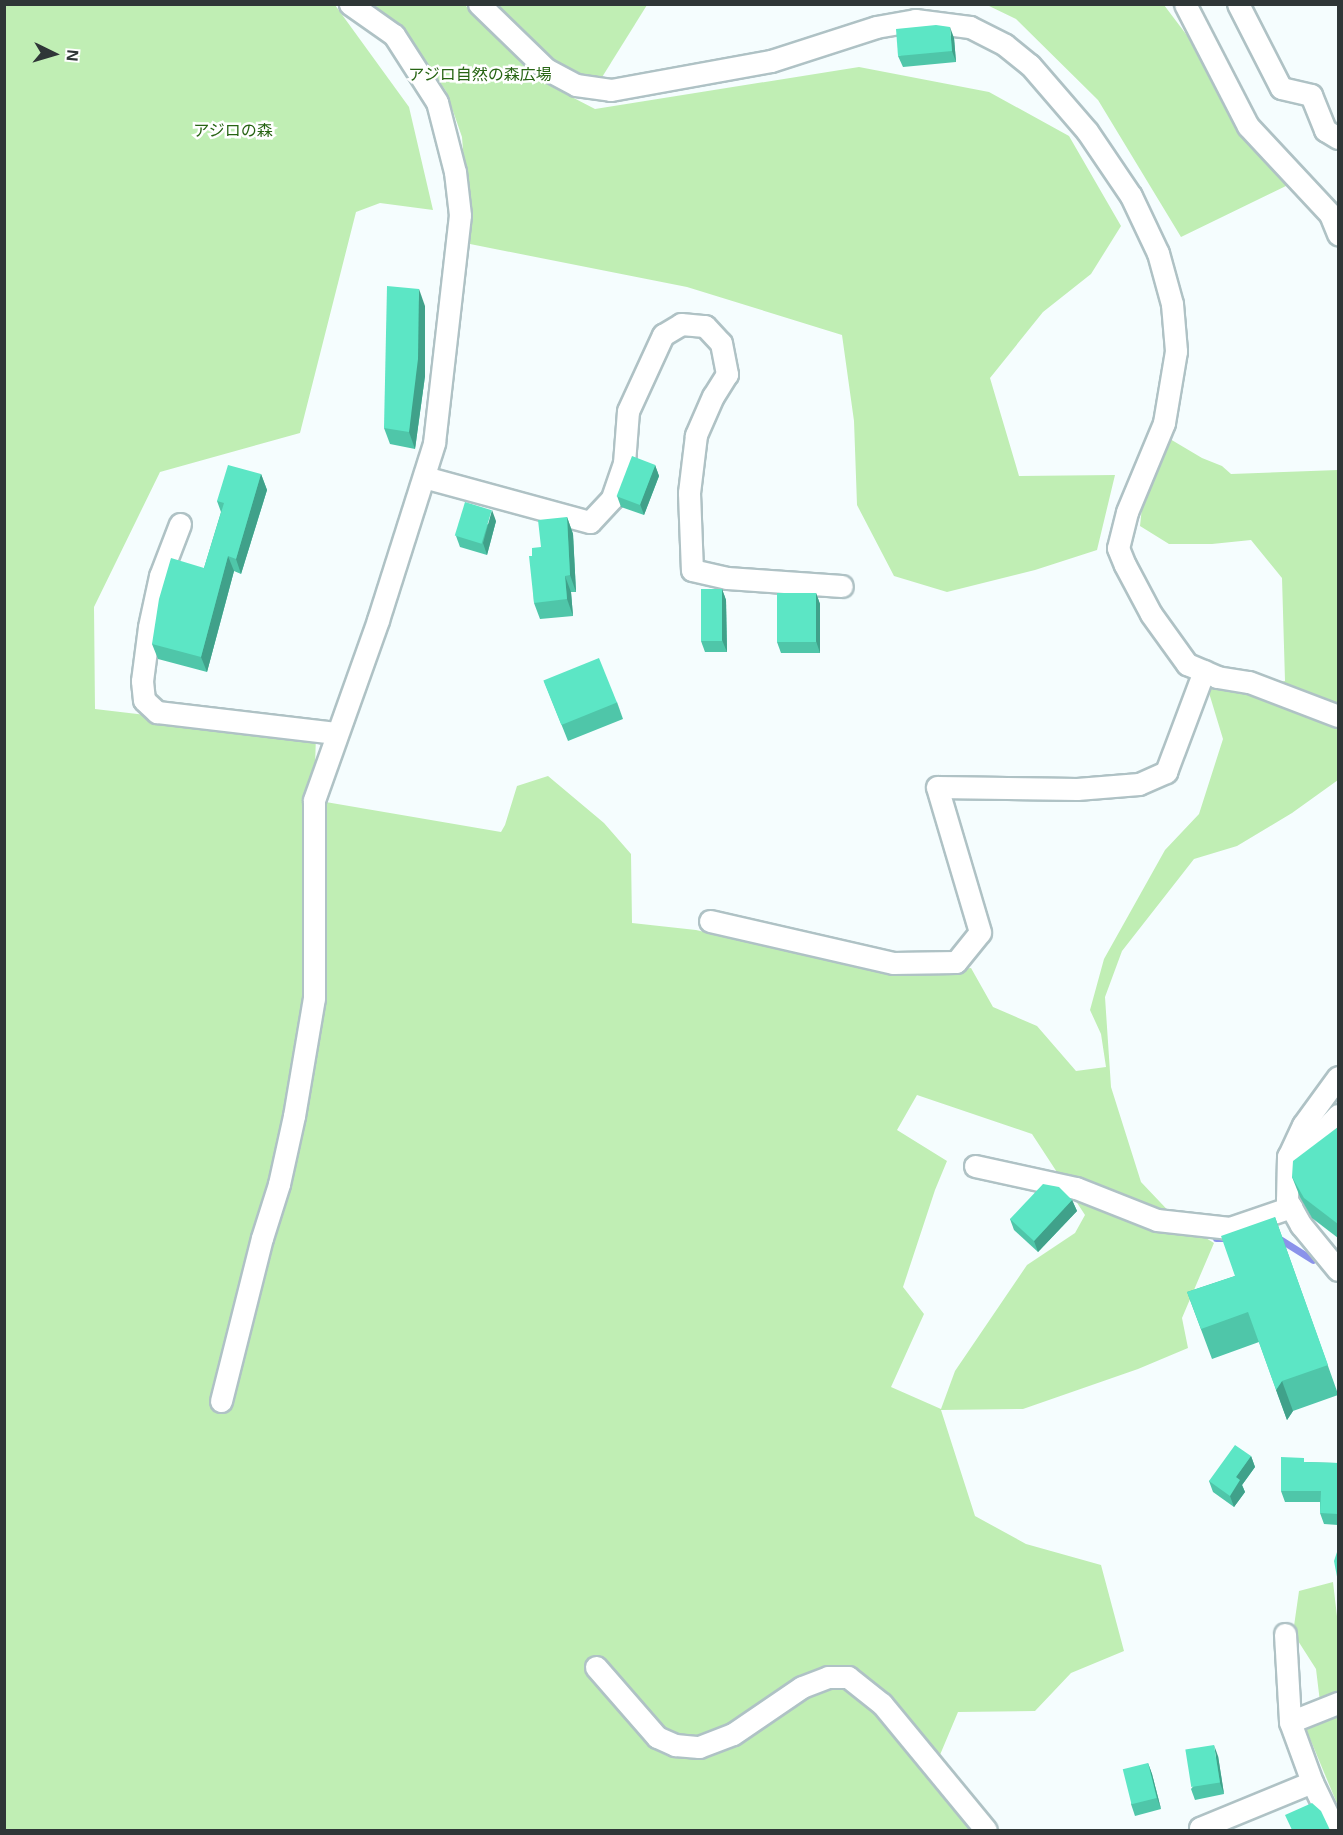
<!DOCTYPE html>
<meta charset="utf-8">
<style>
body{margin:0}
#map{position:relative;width:1343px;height:1835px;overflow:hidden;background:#f5fdfe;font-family:Arial,"Noto Sans JP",sans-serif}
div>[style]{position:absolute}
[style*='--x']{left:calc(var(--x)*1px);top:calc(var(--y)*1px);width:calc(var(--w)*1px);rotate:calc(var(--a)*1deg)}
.green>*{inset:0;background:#c0eeb4}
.stream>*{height:7px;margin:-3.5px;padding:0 3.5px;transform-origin:3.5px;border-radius:3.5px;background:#8a92ea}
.roads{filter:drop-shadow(2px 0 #afc2c5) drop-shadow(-2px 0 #afc2c5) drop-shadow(0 2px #afc2c5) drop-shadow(0 -2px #afc2c5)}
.minor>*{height:21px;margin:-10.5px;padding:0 10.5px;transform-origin:10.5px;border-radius:10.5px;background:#fff}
.wall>*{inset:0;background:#4fc6a9}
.shaded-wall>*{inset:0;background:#40a18a}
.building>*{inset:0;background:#5ce6c5;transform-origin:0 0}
span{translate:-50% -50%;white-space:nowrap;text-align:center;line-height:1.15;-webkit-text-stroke:5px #fff;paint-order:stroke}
.park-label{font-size:16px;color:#276413}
.frame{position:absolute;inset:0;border:6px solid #2f3637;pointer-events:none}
.north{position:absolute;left:24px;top:24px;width:60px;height:60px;-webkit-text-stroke:4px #fff;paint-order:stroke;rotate:95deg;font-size:16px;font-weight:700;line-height:24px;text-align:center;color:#2f3637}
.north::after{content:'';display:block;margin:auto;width:21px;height:27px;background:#2f3637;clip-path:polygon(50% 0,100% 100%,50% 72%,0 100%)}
</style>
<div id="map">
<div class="green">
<div style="clip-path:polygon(evenodd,5px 5px,335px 5px,409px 107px,433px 210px,380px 203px,356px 212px,300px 433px,160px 472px,94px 607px,95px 709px,316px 735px,314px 800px,501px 832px,505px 825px,517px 786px,548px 776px,604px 823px,631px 854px,632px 923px,696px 930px,894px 976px,971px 968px,993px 1007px,1037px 1026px,1076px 1071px,1106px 1067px,1101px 1034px,1090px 1010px,1104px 959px,1165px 850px,1199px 814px,1223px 739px,1206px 683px,1240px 689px,1285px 681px,1282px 578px,1251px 540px,1212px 544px,1169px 544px,1140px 526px,1143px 497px,1159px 449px,1170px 439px,1202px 458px,1222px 466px,1231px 474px,1338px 470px,1338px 780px,1292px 813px,1237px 846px,1194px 859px,1122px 951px,1105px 997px,1111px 1087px,1141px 1182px,1178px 1221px,1214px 1243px,1182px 1318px,1188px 1348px,1138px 1369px,1023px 1409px,941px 1410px,975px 1516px,1026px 1544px,1101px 1565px,1124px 1651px,1071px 1673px,1035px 1711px,958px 1712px,929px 1781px,970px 1830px,5px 1830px,5px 5px,917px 1095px,1032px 1134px,1085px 1215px,1075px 1233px,1027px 1265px,955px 1371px,941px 1409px,891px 1387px,924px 1314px,903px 1287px,935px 1190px,947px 1161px,897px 1130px,917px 1095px)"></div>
<div style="clip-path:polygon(373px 5px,465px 5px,537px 79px,595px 109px,859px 67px,989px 92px,1069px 136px,1121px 226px,1091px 274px,1043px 312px,990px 378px,1019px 476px,1115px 475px,1097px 550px,1035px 570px,947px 592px,894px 576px,857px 505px,854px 421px,842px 335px,687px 287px,470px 244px,462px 137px,446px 91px,399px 26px)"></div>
<div style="clip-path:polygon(490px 5px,647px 5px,599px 82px,551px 64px)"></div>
<div style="clip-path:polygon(987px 5px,1164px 5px,1195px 46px,1245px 136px,1288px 185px,1181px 237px,1098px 100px,1016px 19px)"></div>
<div style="clip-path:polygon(1333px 1582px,1338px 1625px,1338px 1695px,1320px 1702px,1316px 1669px,1293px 1633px,1299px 1591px)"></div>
<div style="clip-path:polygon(1338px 1713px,1338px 1806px,1306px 1729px)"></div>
</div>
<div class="stream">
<div style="--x:1216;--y:1238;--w:15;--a:0"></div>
<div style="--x:1278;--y:1238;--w:41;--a:32.2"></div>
</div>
<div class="roads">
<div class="minor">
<div style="--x:479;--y:4;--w:93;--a:44.1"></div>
<div style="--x:546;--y:69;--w:34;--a:28"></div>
<div style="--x:576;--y:85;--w:35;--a:8"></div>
<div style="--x:611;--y:90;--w:163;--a:-10.3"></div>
<div style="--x:771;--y:61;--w:110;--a:-17.9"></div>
<div style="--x:876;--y:27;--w:40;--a:-10"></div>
<div style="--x:915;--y:20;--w:55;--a:7.3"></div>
<div style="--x:970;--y:27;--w:39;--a:27"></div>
<div style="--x:1005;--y:45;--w:32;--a:39"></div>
<div style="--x:1030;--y:65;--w:87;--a:49.2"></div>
<div style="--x:1087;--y:131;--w:78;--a:55.9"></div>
<div style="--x:1131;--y:196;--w:63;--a:64.7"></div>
<div style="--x:1158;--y:253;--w:53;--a:74.6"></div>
<div style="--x:1172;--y:304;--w:47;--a:85.1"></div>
<div style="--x:1176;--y:351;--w:73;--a:99.5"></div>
<div style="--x:1164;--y:423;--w:96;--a:112.6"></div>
<div style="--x:1127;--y:512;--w:37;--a:104"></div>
<div style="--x:1118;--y:548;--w:18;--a:68"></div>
<div style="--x:1125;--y:565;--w:55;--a:62"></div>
<div style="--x:1151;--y:614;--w:62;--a:54.2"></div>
<div style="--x:1187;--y:664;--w:33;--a:23"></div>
<div style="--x:1217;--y:677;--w:32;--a:9"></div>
<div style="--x:1249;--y:682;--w:95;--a:20.9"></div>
<div style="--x:1185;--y:4;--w:137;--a:62.7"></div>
<div style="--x:1248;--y:126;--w:120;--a:47"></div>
<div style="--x:1330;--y:214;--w:22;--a:68"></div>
<div style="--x:1238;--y:4;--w:94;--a:62.9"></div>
<div style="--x:1281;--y:88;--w:31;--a:13"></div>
<div style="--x:1311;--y:95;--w:38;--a:68"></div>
<div style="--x:1325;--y:130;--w:15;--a:32"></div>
<div style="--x:424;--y:477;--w:172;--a:15.2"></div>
<div style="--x:590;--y:522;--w:33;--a:-47"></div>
<div style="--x:612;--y:498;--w:37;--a:-71"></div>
<div style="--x:624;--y:463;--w:52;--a:-85.6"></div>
<div style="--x:628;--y:411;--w:84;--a:-65.3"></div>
<div style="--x:663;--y:335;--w:21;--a:-31"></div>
<div style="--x:681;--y:324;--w:24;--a:5"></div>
<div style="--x:705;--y:326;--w:23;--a:47"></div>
<div style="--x:721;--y:343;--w:32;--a:79"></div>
<div style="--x:727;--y:374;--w:26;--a:122"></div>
<div style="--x:713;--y:396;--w:43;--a:113.6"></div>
<div style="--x:696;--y:435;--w:58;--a:96.9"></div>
<div style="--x:689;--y:493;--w:77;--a:87.8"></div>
<div style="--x:692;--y:570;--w:36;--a:13"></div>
<div style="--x:727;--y:578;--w:115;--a:4"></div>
<div style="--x:180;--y:524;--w:56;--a:111"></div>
<div style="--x:160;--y:576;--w:52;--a:102.2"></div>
<div style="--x:149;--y:627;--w:54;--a:97.4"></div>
<div style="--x:142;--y:681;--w:19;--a:84"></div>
<div style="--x:144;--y:700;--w:18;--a:43"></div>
<div style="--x:157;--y:712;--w:180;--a:6.7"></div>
<div style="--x:710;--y:921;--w:188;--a:12.9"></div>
<div style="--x:893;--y:963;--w:63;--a:-0.9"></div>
<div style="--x:956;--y:962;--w:38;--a:-51"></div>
<div style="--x:980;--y:932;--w:151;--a:-106.5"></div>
<div style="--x:937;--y:787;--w:140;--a:0.8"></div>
<div style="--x:1077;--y:789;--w:62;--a:-4.6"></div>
<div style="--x:1139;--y:784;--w:30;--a:-24"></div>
<div style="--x:1166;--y:772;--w:108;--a:-69.4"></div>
<div style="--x:1338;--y:1077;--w:59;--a:126.1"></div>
<div style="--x:1303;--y:1125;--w:35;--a:115"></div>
<div style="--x:1288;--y:1157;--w:43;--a:91.3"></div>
<div style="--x:1287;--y:1200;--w:29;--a:61"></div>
<div style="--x:1301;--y:1225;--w:58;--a:50.6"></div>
<div style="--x:1288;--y:1156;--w:29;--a:-31"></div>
<div style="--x:1313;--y:1141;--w:36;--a:-46"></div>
<div style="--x:975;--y:1166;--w:103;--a:12.3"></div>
<div style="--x:1076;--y:1188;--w:87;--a:21.6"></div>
<div style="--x:1157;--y:1220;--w:73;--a:6.3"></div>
<div style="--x:1230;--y:1228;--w:65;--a:-19"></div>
<div style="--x:221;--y:1401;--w:168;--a:-75.9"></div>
<div style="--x:262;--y:1238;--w:57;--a:-72.5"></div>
<div style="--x:279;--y:1184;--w:70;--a:-77.6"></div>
<div style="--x:294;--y:1116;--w:120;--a:-80.4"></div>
<div style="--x:314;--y:998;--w:198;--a:-90"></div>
<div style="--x:314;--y:800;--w:191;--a:-70.4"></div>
<div style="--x:378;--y:620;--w:186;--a:-72.4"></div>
<div style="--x:434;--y:443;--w:229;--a:-83.5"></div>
<div style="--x:460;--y:215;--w:43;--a:-96.6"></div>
<div style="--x:455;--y:172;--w:72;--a:-104.4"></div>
<div style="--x:437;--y:102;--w:80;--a:-122.7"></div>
<div style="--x:394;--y:35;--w:54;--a:-144.8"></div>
<div style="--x:1285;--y:1634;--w:88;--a:86.7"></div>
<div style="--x:596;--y:1667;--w:93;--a:48.9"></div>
<div style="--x:657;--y:1737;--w:20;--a:24"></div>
<div style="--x:675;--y:1745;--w:24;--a:5"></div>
<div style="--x:699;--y:1747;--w:36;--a:-21"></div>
<div style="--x:733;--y:1734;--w:83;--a:-34.3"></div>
<div style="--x:802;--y:1687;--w:28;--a:-21"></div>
<div style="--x:828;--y:1677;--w:20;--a:0"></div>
<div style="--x:848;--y:1677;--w:43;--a:38.5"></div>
<div style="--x:882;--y:1704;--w:163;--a:50.5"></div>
<div style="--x:1201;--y:1830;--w:2;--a:-117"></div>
<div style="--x:1200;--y:1828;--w:121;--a:-22.3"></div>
<div style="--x:1335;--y:1830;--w:53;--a:-115.6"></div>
<div style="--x:1312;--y:1782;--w:64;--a:-110.1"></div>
<div style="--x:1290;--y:1722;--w:52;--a:-21.6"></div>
</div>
</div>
<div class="wall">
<div style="clip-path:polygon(954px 38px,956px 62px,903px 67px,898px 56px)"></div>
<div style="clip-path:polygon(425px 306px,425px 376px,415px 449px,390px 444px,384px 428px)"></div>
<div style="clip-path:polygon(655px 465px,659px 476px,644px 515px,621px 507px,617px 496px)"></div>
<div style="clip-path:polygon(261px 474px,267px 490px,241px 574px,234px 571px,207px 672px,158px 659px,152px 644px,204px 568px,221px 512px,217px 501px)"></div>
<div style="clip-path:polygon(567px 517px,573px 534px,576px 592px,571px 592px,573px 616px,540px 619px,534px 603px,532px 556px,541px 547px)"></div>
<div style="clip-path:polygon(496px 521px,487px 555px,460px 547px,456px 536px)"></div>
<div style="clip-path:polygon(722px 589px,726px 600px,727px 652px,705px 652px,701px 641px)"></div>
<div style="clip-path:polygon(816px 593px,820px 604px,820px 653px,781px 653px,777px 642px)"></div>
<div style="clip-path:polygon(544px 681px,617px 702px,623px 719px,568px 741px)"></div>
<div style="clip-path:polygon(1338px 1127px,1338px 1238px,1312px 1218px,1300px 1197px,1292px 1177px)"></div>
<div style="clip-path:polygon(1072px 1200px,1077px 1211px,1038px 1252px,1014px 1230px,1010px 1219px)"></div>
<div style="clip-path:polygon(1275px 1217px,1338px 1394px,1338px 1395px,1293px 1411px,1287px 1420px,1259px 1342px,1212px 1359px,1187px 1292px,1235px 1276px)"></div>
<div style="clip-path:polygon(1251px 1456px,1255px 1467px,1242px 1485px,1245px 1492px,1234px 1507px,1213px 1492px,1209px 1481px)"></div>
<div style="clip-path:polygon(1305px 1462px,1338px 1463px,1338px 1525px,1324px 1524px,1320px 1513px,1320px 1502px,1285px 1502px,1281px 1491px)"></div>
<div style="clip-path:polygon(1218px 1756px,1224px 1794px,1195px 1800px,1191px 1789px)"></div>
<div style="clip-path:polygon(1148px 1763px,1152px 1774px,1161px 1809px,1135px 1816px,1131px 1804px)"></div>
</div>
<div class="shaded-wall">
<div style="clip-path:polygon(950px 27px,954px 38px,956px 62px,952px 51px)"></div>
<div style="clip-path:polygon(419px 289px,425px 306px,425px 376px,415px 449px,409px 432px)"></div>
<div style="clip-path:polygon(655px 465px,659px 476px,644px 515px,640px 504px)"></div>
<div style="clip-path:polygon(261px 474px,267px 490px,241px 574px,236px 559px)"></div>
<div style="clip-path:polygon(492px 510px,496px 521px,487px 555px,483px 543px)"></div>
<div style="clip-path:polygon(567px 517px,573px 534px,576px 592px,570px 575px)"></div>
<div style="clip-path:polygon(228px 556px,234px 571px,207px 672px,201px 657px)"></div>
<div style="clip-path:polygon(565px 576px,571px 592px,573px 616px,567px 599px)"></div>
<div style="clip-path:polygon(722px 589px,726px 600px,727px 652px,722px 640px)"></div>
<div style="clip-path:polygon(816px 593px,820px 604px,820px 653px,816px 641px)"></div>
<div style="clip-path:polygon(1072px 1200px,1077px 1211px,1038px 1252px,1034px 1241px)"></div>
<div style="clip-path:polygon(1282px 1381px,1293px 1411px,1287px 1420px,1276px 1390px)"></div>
<div style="clip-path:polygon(1251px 1456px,1255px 1467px,1242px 1485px,1245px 1492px,1234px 1507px,1230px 1496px,1236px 1477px)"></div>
<div style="clip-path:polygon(1214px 1745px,1218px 1756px,1224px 1794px,1220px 1783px)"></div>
<div style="clip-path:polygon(1148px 1763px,1152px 1774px,1161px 1809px,1157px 1798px)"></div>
</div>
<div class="building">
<div style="clip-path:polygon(936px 25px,950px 27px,952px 51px,898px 56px,896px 29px)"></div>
<div style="clip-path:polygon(387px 286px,419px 289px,418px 359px,409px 432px,384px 428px)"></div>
<div style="left:632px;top:456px;width:25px;height:43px;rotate:21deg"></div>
<div style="clip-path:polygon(228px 465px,261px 474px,236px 559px,228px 556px,201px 657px,152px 644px,159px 599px,171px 558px,204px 568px,224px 503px,217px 501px)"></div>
<div style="left:465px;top:502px;width:28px;height:35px;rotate:17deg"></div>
<div style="clip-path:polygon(567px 517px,570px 575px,565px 576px,567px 599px,534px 603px,529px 556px,532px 556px,532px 548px,541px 547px,538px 520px)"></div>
<div style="left:701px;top:589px;width:21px;height:52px"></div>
<div style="left:777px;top:593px;width:39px;height:49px"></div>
<div style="left:599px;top:658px;width:48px;height:60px;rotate:68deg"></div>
<div style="clip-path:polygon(1338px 1127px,1338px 1224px,1304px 1198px,1292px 1177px,1293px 1161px)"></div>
<div style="clip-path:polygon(1043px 1184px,1059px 1187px,1072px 1200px,1034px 1241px,1010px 1219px)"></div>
<div style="clip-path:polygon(1275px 1217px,1328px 1365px,1282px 1381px,1276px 1390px,1248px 1312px,1201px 1329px,1187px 1292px,1235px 1276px,1221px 1236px)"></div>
<div style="clip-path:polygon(1235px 1445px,1251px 1456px,1236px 1477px,1240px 1480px,1230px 1496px,1209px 1481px)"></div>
<div style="clip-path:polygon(1281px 1457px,1304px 1458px,1304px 1462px,1338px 1463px,1338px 1514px,1320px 1513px,1321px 1491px,1281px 1491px)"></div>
<div style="clip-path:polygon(1338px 1549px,1338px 1582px,1334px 1561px)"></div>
<div style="left:1214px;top:1745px;width:38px;height:29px;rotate:81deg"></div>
<div style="left:1148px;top:1763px;width:36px;height:26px;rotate:76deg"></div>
<div style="clip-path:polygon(1312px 1803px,1321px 1811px,1330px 1830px,1292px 1830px,1285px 1815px)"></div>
</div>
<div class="park-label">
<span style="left:480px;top:75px">アジロ自然の森広場</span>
<span style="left:233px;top:131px">アジロの森</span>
</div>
<div class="frame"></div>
<div class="north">N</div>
</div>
